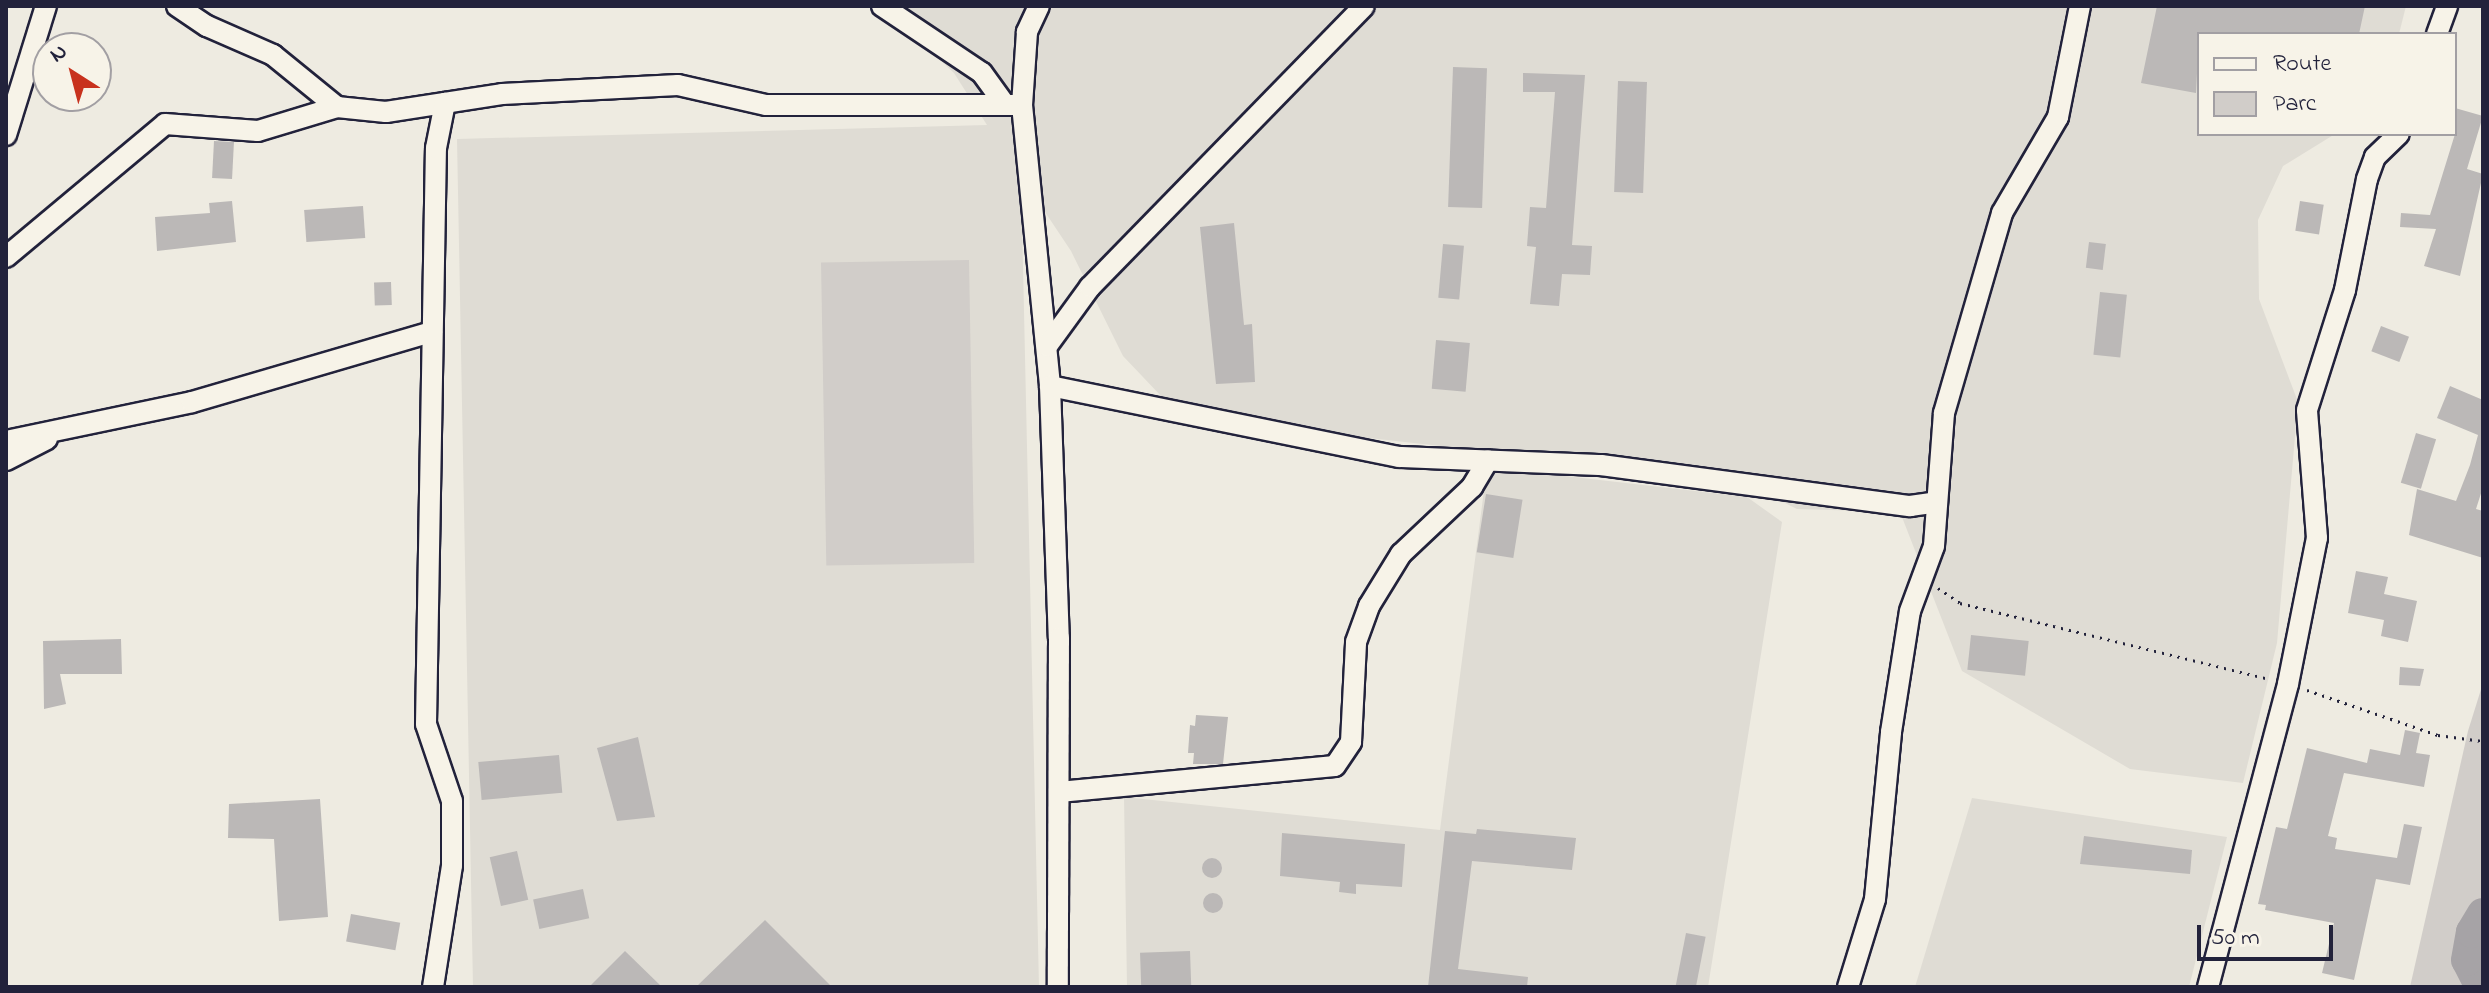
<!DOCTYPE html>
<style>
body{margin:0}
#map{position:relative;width:2489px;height:993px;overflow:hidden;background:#eeebe1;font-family:"Indie Flower",sans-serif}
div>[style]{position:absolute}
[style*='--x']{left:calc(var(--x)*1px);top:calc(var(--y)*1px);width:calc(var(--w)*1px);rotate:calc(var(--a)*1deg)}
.built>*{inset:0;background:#dfdcd4}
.green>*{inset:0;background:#d1cdc9;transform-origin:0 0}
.river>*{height:32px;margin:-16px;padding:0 16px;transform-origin:16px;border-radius:16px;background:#a6a3a6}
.building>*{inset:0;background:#bbb8b7;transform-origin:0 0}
.round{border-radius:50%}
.path>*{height:3px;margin-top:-1.5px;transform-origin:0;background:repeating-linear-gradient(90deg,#22223b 0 2px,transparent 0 8px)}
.roads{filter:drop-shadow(2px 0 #22223b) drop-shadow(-2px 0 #22223b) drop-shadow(0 2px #22223b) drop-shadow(0 -2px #22223b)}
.minor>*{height:20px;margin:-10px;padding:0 10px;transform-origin:10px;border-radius:10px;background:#f7f3e8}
span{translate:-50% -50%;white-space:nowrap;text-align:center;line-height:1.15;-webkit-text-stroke:6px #f7f3e8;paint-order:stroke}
.frame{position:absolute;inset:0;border:8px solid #22223b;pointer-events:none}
.legend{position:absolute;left:2197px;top:32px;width:260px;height:104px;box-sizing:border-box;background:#f7f3e8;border:2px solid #a29fa3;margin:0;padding:10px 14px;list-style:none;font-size:24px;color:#22223b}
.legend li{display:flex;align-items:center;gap:16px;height:40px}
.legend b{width:40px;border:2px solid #a29fa3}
.north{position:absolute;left:32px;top:32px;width:80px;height:80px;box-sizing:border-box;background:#f7f3e8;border:2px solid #a29fa3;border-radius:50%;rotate:324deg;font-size:22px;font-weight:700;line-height:32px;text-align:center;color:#22223b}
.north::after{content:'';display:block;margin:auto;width:28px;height:36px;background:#c8321e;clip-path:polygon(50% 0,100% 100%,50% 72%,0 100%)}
.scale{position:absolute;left:2197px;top:925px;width:136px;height:36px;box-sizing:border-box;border:4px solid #22223b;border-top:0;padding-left:10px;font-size:24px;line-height:28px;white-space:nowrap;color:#22223b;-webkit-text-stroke:6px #f7f3e8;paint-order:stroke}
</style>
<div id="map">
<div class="built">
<div style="clip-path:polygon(883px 6px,2406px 6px,2399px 34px,2199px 34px,2199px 134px,2335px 134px,2283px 166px,2258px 220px,2259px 299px,2298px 402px,2277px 643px,2243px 783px,2130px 769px,1962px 671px,1900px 512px,1797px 509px,1737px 479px,1181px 417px,1123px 356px,1071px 251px,1021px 176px,1039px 987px,473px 987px,457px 139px,987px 125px,954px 73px)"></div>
<div style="clip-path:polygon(1487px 467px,1747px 497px,1782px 522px,1708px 987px,1127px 987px,1124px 797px,1440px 830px)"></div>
<div style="clip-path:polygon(1972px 798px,2227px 837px,2189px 987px,1915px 987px)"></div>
</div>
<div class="green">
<div style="left:969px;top:260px;width:303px;height:148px;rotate:89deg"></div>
<div style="clip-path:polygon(2483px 683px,2483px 987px,2410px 987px,2468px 731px)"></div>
</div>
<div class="river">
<div style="--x:2481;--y:987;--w:30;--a:-117"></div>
<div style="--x:2467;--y:960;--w:28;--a:-80"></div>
<div style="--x:2472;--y:932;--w:21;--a:-59"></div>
</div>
<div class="building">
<div style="clip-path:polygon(2157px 6px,2365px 6px,2359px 34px,2199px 34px,2196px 93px,2141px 83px)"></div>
<div style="left:1453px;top:67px;width:34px;height:140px;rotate:2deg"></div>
<div style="clip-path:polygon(1523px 73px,1585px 75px,1572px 245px,1592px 246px,1590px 275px,1562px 274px,1559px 306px,1530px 304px,1536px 247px,1527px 246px,1530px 207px,1546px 208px,1555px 92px,1523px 92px)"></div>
<div style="left:1618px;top:81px;width:29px;height:111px;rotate:2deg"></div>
<div style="clip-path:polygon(2455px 108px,2483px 116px,2467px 169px,2483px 174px,2460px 276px,2424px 266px,2436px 229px,2400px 227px,2401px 213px,2430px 215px,2455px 134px)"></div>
<div style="left:214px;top:141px;width:20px;height:37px;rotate:3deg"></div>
<div style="clip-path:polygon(232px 201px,236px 242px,157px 251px,155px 217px,210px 213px,209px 203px)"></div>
<div style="left:2300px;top:201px;width:24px;height:30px;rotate:9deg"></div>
<div style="left:363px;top:206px;width:32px;height:59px;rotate:86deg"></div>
<div style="clip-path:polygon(1234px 223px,1244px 325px,1252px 324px,1255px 382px,1216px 384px,1200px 227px)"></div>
<div style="left:2089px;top:242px;width:17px;height:26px;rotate:7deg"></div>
<div style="left:1443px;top:244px;width:21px;height:54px;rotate:5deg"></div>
<div style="left:391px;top:282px;width:23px;height:17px;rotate:88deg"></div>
<div style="left:2100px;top:292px;width:27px;height:63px;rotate:6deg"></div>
<div style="left:2381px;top:326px;width:30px;height:27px;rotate:21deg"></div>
<div style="left:1436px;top:340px;width:34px;height:49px;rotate:5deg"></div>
<div style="clip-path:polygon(2450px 386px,2483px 400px,2483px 487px,2476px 509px,2483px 511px,2483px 558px,2409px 535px,2417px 489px,2456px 501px,2470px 465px,2478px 435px,2437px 418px)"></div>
<div style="left:2416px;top:433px;width:21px;height:52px;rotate:17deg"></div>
<div style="left:1486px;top:494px;width:37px;height:59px;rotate:9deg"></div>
<div style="clip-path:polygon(2356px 571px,2388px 577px,2384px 594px,2417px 601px,2408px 642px,2381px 636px,2384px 620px,2348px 613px)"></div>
<div style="left:1971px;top:635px;width:58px;height:35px;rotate:6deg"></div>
<div style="clip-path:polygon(121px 639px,122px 674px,60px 674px,66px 704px,44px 709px,43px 641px)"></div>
<div style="clip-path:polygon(2400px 667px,2424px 669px,2420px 686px,2399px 685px)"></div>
<div style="clip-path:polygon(1196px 715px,1228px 717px,1223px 764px,1193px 764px,1194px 753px,1188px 753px,1190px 725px,1195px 726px)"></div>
<div style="clip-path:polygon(2405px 730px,2420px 733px,2416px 753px,2430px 755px,2424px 787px,2344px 773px,2328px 836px,2337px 838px,2335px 849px,2397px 858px,2404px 824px,2422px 827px,2410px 885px,2376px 879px,2354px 980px,2322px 973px,2334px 923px,2265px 910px,2266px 905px,2258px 904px,2276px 827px,2287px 829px,2307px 748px,2367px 763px,2370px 749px,2400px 755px)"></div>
<div style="clip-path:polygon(638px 737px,655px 817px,617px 821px,597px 748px)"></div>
<div style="left:559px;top:755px;width:38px;height:81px;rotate:85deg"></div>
<div style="clip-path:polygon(320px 799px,328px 917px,279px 921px,274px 839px,228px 838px,229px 804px)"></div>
<div style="clip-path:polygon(1477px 829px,1576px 838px,1572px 870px,1472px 861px,1458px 969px,1528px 977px,1527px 987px,1428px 987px,1445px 831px,1476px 834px)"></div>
<div style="clip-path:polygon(1282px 833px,1405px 844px,1402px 887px,1356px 884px,1356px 894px,1339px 892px,1340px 882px,1280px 876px)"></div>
<div style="clip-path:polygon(2084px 836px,2192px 850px,2190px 874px,2080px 864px)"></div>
<div style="left:517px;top:851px;width:50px;height:28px;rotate:77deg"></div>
<div class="round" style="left:1202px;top:858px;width:20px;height:20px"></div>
<div style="left:583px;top:889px;width:30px;height:51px;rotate:78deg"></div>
<div class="round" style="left:1203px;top:893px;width:20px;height:20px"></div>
<div style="left:351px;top:914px;width:50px;height:28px;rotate:10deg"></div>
<div style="clip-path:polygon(765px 920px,832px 987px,696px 987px)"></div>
<div style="left:1686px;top:933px;width:20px;height:55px;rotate:11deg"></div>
<div style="clip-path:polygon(625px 951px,662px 987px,589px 987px)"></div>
<div style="left:1190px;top:951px;width:36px;height:50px;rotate:88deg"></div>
</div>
<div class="path">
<div style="--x:1938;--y:588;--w:27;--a:34"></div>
<div style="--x:1960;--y:603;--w:318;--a:13.8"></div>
<div style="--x:2307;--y:690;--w:139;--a:19"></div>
<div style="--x:2438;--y:735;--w:45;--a:7.6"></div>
</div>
<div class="roads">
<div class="minor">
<div style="--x:177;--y:6;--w:36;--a:34"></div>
<div style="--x:207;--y:26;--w:72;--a:23.7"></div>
<div style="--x:273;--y:55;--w:82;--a:39.1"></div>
<div style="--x:337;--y:107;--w:49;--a:5.8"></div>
<div style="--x:386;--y:112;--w:117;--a:-8.8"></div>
<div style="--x:502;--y:94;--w:176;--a:-2.9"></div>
<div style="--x:678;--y:85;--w:90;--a:12.8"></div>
<div style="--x:766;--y:105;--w:256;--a:0"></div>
<div style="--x:882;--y:6;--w:120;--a:33.8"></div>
<div style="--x:982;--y:73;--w:39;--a:54"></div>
<div style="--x:1039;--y:6;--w:29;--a:115"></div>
<div style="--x:1027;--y:32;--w:73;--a:93.9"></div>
<div style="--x:1022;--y:105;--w:282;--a:84.3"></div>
<div style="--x:1050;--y:386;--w:252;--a:88"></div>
<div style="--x:1059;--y:638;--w:349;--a:90.2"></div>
<div style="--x:2437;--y:34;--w:30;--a:-70"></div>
<div style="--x:6;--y:135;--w:135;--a:-72.8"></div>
<div style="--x:6;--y:257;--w:207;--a:-39.9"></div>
<div style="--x:165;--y:124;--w:93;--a:4.3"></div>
<div style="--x:258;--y:131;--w:83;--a:-16.9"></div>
<div style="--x:1047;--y:346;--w:73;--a:-53.9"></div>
<div style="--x:1090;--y:287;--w:392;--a:-45.7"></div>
<div style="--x:1050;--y:386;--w:356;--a:11.5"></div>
<div style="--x:1399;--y:457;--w:202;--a:2.3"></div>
<div style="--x:1601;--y:465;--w:312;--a:7.6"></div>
<div style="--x:1910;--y:506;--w:27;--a:-8"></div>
<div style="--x:6;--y:441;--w:190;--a:-11.8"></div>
<div style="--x:192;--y:402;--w:250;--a:-16.3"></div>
<div style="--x:6;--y:460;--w:46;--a:-27.1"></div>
<div style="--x:1059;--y:792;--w:277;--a:-5.4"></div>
<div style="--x:1335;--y:766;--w:29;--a:-56"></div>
<div style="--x:1351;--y:742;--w:100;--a:-87.1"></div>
<div style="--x:1356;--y:642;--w:38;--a:-70"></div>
<div style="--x:1369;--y:606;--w:61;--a:-58.4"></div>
<div style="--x:1401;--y:554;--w:98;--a:-43.3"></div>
<div style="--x:1472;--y:487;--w:31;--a:-59"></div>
<div style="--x:433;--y:987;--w:123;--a:-81.1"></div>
<div style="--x:452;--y:865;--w:64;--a:-90"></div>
<div style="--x:452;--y:801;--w:81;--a:-108.7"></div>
<div style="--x:426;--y:724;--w:576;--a:-89.01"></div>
<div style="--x:436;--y:148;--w:46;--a:-78.7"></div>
<div style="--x:1848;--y:987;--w:92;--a:-72.9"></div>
<div style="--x:1875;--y:899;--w:168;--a:-84.5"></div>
<div style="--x:1891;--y:732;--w:122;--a:-81.1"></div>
<div style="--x:1910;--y:611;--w:69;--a:-69.7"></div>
<div style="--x:1934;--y:546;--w:133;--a:-85.7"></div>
<div style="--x:1944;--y:413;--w:208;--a:-73.8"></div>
<div style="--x:2002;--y:213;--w:111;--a:-59.7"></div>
<div style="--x:2058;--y:117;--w:113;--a:-78.8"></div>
<div style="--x:2208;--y:987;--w:313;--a:-75.2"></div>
<div style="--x:2288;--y:684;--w:149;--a:-78.8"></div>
<div style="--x:2317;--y:538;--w:128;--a:-94.5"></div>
<div style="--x:2307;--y:410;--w:126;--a:-72.4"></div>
<div style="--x:2345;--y:290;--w:113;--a:-78.8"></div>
<div style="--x:2367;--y:179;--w:23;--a:-70"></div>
<div style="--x:2375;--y:157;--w:33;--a:-44"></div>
</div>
</div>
<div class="frame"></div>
<ul class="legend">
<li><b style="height:10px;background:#f7f3e8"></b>Route</li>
<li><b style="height:22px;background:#d1cdc9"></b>Parc</li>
</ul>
<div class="north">N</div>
<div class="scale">50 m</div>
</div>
